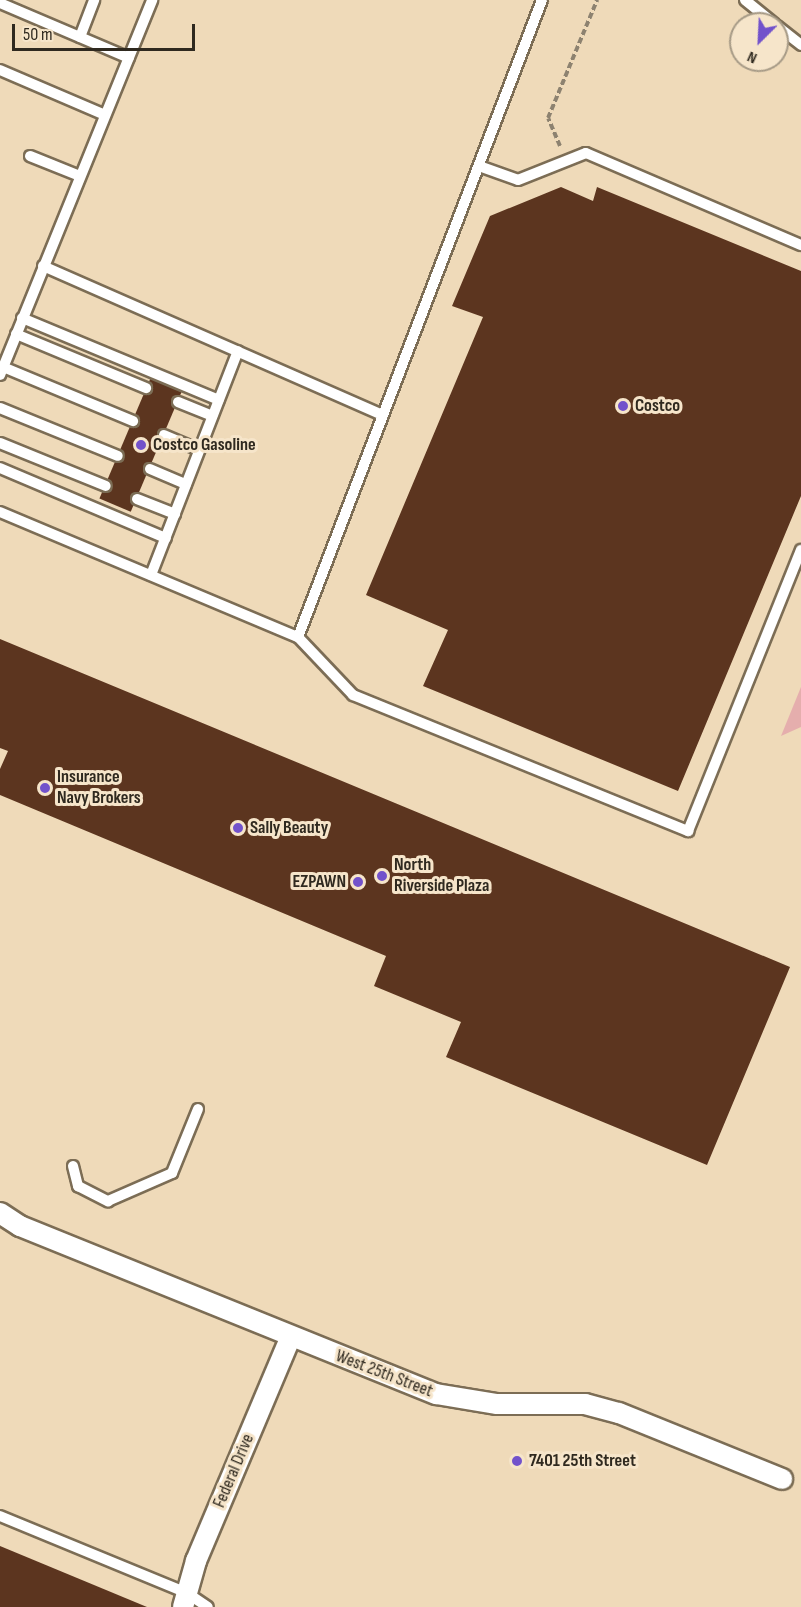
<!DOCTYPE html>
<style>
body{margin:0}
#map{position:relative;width:801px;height:1607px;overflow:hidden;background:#f6e5ca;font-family:"Sofia Sans Condensed",sans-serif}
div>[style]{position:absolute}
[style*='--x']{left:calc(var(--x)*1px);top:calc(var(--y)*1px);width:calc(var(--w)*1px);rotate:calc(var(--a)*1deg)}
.built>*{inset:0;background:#efdab9}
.green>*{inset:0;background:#e5aead}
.building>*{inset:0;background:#5c351f;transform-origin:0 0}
.path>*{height:4px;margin-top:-2px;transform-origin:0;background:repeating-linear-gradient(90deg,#8d8270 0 6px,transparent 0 9px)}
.roads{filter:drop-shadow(2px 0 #7c6d55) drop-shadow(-2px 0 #7c6d55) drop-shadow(0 2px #7c6d55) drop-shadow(0 -2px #7c6d55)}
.lane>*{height:10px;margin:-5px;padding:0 5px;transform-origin:5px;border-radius:5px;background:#fff}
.street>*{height:20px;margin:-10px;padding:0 10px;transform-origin:10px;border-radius:10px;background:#fff}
.dots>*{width:16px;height:16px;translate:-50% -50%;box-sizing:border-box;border:3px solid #f6e5ca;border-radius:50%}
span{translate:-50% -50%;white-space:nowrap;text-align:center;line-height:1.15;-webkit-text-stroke:6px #f6e5ca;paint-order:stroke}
.poi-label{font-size:18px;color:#2f291f;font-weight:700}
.left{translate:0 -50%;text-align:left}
.right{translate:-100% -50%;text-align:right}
.street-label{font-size:18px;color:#2f291f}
.north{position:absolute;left:729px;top:12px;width:60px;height:60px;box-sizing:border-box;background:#f6e5ca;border:2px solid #a69a86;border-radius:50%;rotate:204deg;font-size:16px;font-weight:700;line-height:24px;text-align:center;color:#2f291f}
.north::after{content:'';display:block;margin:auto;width:21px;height:27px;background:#7252cb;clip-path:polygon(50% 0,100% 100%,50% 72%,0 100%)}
.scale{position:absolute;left:12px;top:24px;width:183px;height:27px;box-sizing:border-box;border:3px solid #2f291f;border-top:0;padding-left:8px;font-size:18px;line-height:21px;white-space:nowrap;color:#2f291f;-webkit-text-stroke:4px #f6e5ca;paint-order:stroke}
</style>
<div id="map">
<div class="built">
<div style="clip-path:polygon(evenodd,0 0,801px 0,801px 1607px,0 1607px,0 0,741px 24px,777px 24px,777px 60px,741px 60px,741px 24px)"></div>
</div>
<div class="green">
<div style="clip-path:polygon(801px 687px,801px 727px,781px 736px)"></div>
</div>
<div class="building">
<div style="clip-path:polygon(561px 187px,593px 201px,597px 187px,801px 271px,801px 496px,678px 791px,423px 686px,448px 630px,366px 595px,483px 317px,452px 306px,490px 216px)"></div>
<div style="left:151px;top:377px;width:34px;height:132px;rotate:23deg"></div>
<div style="clip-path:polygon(0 639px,790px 967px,707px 1165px,446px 1057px,461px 1022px,374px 986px,386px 956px,0 795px,0 769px,8px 751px,0 748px)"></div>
<div style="clip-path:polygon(0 1546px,147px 1607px,0 1607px)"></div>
</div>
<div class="path">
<div style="--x:560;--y:146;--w:30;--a:-113"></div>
<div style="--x:548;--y:118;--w:128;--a:-67.4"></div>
</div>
<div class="roads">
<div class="lane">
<div style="--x:745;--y:0;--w:38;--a:39"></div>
<div style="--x:0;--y:3;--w:140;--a:23.1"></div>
<div style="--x:777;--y:26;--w:31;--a:38"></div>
<div style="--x:80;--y:37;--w:40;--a:-69"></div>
<div style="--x:0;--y:70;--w:114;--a:23.2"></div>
<div style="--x:30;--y:156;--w:54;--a:21.8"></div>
<div style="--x:479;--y:166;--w:41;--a:19.7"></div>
<div style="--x:518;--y:180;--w:73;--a:-21.7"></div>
<div style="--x:586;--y:153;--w:234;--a:23.2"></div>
<div style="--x:43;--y:266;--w:371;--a:23.7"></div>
<div style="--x:22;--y:318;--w:213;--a:22.6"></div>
<div style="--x:16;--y:334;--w:141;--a:22.6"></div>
<div style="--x:3;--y:367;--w:141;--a:22.6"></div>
<div style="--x:0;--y:375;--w:405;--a:-67.9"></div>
<div style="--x:178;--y:402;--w:37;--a:22"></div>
<div style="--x:0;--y:408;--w:127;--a:22.1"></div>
<div style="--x:164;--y:435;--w:38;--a:23"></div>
<div style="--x:0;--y:443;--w:114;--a:22.1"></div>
<div style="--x:0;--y:468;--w:180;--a:22.9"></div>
<div style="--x:150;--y:469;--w:39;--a:23"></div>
<div style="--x:137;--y:499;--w:41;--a:21.5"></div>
<div style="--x:0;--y:512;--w:323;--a:22.8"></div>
<div style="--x:298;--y:637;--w:682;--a:-69.04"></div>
<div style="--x:151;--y:575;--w:240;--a:-68.8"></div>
<div style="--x:298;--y:637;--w:80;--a:46.5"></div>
<div style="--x:353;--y:695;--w:362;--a:22.1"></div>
<div style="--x:688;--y:831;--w:303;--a:-68.1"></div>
<div style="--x:73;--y:1166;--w:21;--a:76"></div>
<div style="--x:78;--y:1186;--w:34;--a:27"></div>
<div style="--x:108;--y:1201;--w:70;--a:-23.6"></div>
<div style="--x:172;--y:1173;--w:69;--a:-67.9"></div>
<div style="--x:0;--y:1516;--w:202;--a:22.4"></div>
<div style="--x:187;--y:1593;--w:25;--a:34"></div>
</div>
<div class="street">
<div style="--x:0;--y:1213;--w:24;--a:33"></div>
<div style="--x:20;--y:1226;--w:449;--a:22"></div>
<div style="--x:436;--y:1394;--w:62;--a:9.3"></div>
<div style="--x:497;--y:1404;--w:88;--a:0"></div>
<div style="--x:585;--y:1404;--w:35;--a:15"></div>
<div style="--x:619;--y:1413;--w:176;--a:22"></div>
<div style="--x:183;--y:1607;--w:48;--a:-74.2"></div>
<div style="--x:196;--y:1561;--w:242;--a:-67.1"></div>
</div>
</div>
<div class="dots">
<div style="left:623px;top:406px;background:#7252cb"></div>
<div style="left:141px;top:445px;background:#7252cb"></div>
<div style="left:45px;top:788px;background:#7252cb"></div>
<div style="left:238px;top:828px;background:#7252cb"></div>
<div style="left:382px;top:876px;background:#7252cb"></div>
<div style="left:358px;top:882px;background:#7252cb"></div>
<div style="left:517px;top:1461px;background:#7252cb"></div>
</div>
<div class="poi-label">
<span class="left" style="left:635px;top:406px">Costco</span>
<span class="left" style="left:153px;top:445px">Costco Gasoline</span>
<span class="left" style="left:57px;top:788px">Insurance<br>Navy Brokers</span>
<span class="left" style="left:250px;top:828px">Sally Beauty</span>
<span class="left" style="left:394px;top:876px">North<br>Riverside Plaza</span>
<span class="right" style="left:346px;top:882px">EZPAWN</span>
<span class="left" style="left:529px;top:1461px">7401 25th Street</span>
</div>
<div class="street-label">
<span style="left:384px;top:1374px;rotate:21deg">West 25th Street</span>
<span style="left:234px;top:1471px;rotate:-67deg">Federal Drive</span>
</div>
<div class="north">N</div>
<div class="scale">50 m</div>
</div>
